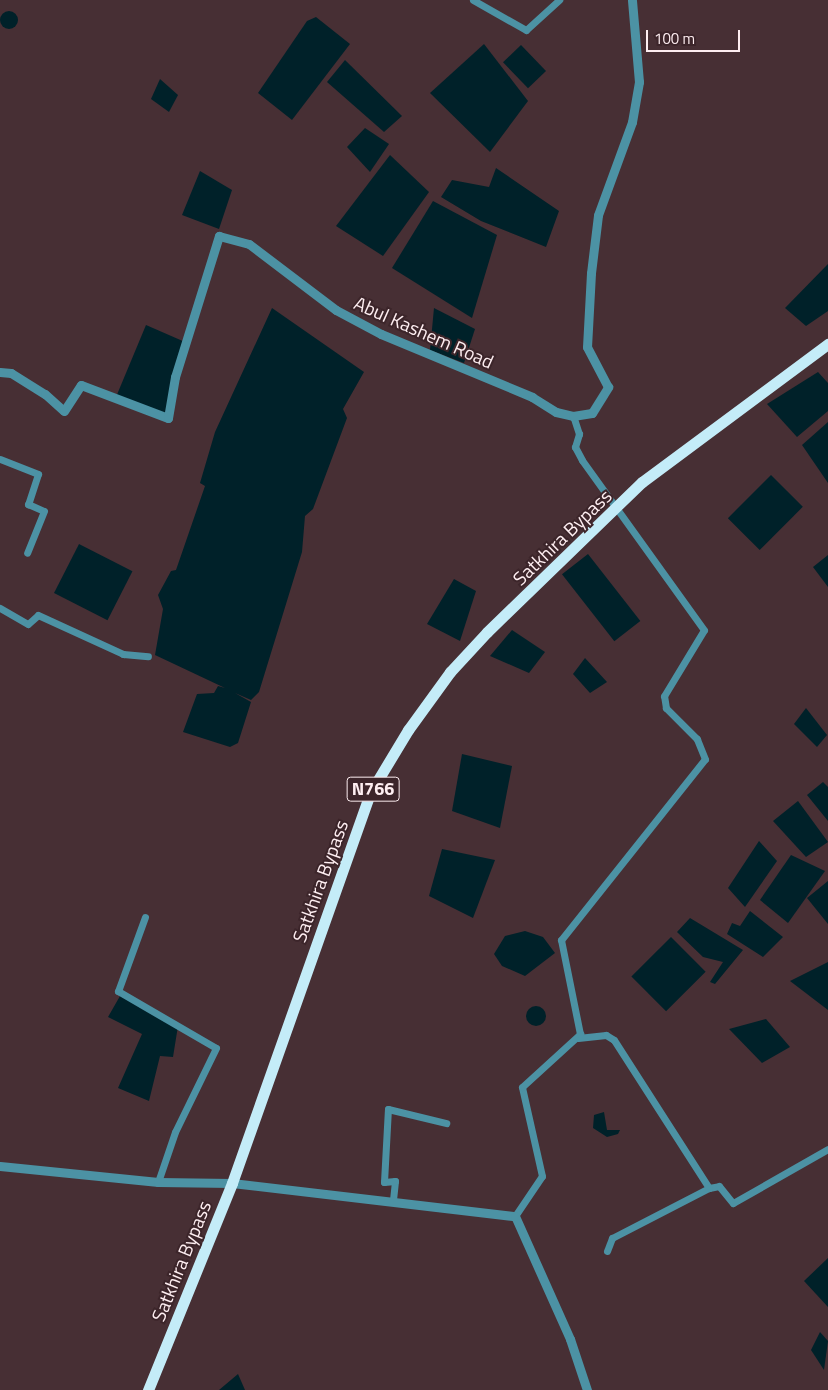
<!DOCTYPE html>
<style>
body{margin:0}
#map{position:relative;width:828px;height:1390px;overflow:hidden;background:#472f34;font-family:"Titillium Web",sans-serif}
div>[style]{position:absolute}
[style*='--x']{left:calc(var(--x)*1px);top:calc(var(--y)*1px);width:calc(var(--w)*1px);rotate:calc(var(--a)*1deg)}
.water>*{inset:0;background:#002129;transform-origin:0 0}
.round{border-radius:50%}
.minor>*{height:7px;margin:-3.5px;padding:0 3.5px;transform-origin:3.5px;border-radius:3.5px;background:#4c92a4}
.tertiary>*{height:9px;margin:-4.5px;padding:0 4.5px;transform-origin:4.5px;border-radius:4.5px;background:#4c92a4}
.trunk>*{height:11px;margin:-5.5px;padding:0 5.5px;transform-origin:5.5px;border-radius:5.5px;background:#c4ecf8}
span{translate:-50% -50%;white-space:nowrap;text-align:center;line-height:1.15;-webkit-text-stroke:4px #3c252a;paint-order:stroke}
.shield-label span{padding:1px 4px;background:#3c252a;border:1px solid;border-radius:4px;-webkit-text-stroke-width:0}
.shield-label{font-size:18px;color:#feeef1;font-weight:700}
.street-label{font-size:19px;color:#feeef1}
.scale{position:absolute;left:646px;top:30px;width:94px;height:22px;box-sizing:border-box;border:2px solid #feeef1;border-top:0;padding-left:6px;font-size:15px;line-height:18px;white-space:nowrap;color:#feeef1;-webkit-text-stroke:4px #3c252a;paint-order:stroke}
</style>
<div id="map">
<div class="water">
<div class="round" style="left:0;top:11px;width:18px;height:18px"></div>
<div style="clip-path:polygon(316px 17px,350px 44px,292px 120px,258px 93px,307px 21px)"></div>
<div style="clip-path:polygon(484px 44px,528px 101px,490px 152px,430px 93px)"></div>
<div style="left:521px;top:45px;width:36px;height:25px;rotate:46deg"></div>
<div style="clip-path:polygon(345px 60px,402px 116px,384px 132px,327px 82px)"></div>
<div style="clip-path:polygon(160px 79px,178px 95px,169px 112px,151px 99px)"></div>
<div style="clip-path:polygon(365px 128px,389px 144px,370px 172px,347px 147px)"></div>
<div style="clip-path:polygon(390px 155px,429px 192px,383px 256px,336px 226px)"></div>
<div style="clip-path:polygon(496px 168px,559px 211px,546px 247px,481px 221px,441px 197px,452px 180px,489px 187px)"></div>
<div style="clip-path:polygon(200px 171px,232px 190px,219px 229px,182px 215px)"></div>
<div style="clip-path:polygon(433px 201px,497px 235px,472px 318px,392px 268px)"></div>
<div style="clip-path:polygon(828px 264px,828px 311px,806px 326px,785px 308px)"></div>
<div style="clip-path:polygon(272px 308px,364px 372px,343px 409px,347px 418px,313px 509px,305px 516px,302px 552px,259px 692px,251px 700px,235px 693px,251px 702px,238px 743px,230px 747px,183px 732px,197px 694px,214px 693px,218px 686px,225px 688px,155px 655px,163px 609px,158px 595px,171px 571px,176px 570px,205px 486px,200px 483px,215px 432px)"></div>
<div style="clip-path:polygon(434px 308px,475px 329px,464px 363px,430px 350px)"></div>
<div style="clip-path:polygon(146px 325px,185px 342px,167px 414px,116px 397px)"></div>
<div style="clip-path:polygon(818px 372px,828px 383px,828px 411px,797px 437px,767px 404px)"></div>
<div style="clip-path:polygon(828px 422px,828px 483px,802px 445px)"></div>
<div style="left:771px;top:475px;width:45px;height:61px;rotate:45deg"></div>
<div style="left:79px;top:544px;width:60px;height:55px;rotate:27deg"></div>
<div style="left:588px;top:554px;width:85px;height:33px;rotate:52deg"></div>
<div style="clip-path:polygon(828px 555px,828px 587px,813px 567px)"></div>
<div style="clip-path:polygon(454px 579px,476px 591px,460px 641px,427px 624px)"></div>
<div style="clip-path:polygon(512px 630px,545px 652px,529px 673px,490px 656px)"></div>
<div style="clip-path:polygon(585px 658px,607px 682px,590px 693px,573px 674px)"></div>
<div style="clip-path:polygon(806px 708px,827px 735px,817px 747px,794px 724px)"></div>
<div style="clip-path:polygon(462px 754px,512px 766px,500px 828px,452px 811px)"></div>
<div style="clip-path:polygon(823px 782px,828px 787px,828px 821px,807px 795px)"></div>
<div style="clip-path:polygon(798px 801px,828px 842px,806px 857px,773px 821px)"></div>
<div style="clip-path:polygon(759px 841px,777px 861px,745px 907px,728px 888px)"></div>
<div style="clip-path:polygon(442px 849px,495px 860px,473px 918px,429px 896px)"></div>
<div style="clip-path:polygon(791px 855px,825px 871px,788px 923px,760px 900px)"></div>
<div style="clip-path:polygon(828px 881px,828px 924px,807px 898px)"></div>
<div style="clip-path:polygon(750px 911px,783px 937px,763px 957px,727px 934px,732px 923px,740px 926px)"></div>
<div style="clip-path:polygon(690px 918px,743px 950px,715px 984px,710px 982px,723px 962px,703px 957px,677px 932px)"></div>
<div style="clip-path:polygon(525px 931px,543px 937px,555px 953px,525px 976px,502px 966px,494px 954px,505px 936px)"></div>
<div style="left:671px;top:937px;width:49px;height:56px;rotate:45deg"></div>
<div style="clip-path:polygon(828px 962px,828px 1010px,790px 981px)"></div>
<div style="clip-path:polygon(120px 996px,178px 1026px,173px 1057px,160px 1056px,149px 1101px,118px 1088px,142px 1034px,108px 1017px)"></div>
<div class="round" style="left:526px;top:1006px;width:20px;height:20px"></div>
<div style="clip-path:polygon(766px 1019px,790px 1047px,762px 1063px,729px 1029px)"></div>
<div style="clip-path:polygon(604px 1112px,607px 1130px,620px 1130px,618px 1134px,607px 1137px,593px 1128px,594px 1115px)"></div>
<div style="clip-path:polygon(828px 1258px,828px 1307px,804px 1281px)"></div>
<div style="clip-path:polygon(820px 1332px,828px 1341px,824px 1370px,811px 1350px)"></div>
<div style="clip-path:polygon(238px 1374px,245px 1390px,219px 1390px)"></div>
</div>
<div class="minor">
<div style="--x:473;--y:0;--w:61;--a:29.5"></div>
<div style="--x:526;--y:30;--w:45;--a:-42.3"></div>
<div style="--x:0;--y:459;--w:41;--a:21.5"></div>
<div style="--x:38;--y:474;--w:32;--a:108"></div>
<div style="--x:28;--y:504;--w:17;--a:24"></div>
<div style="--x:44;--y:511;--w:45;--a:112"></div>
<div style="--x:0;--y:608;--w:32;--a:30"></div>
<div style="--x:28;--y:624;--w:13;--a:-42"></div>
<div style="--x:38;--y:615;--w:94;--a:24.6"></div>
<div style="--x:123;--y:654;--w:25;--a:5"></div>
<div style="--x:145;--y:917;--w:79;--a:110"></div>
<div style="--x:118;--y:991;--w:113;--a:30.2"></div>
<div style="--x:216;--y:1048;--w:93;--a:116"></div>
<div style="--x:175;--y:1132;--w:53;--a:108.8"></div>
<div style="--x:578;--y:1038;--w:28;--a:-6"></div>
<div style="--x:606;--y:1035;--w:9;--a:32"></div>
<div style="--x:614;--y:1040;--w:176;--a:57.3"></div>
<div style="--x:709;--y:1188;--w:10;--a:-11"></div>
<div style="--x:719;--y:1186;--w:22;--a:51"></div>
<div style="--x:733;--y:1203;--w:109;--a:-29.6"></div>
<div style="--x:393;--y:1200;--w:19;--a:-84"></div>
<div style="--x:395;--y:1181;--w:11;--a:175"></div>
<div style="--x:384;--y:1182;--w:73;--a:-86.9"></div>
<div style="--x:388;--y:1109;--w:60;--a:13.6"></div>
<div style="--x:515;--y:1216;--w:48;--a:-56"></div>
<div style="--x:542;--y:1176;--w:91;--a:-102.7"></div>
<div style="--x:522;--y:1087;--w:79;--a:-42.4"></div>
<div style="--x:580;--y:1034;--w:96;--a:-101.4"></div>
<div style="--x:561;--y:940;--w:231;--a:-51.5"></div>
<div style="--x:705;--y:759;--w:22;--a:-112"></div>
<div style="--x:697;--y:739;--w:44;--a:-135"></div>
<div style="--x:666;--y:708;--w:12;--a:-99"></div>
<div style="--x:664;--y:696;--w:77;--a:-58.8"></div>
<div style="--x:704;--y:630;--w:209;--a:-125.7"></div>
<div style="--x:582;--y:460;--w:15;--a:-118"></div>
<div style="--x:575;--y:447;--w:14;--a:-73"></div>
<div style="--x:579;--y:434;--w:19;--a:-108"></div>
<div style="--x:607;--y:1251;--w:14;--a:-69"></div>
<div style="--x:612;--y:1238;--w:109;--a:-27.3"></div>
</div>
<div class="tertiary">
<div style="--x:0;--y:372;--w:11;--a:5"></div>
<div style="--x:11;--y:373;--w:40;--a:32"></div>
<div style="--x:45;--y:394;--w:25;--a:42"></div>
<div style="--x:64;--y:411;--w:31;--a:-57"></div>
<div style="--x:81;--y:385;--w:93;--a:20.8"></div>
<div style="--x:168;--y:418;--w:42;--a:-80.3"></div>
<div style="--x:175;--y:377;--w:148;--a:-72.7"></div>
<div style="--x:219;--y:236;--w:31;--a:15"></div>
<div style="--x:249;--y:244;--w:109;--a:37.2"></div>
<div style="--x:336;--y:310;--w:51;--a:28.1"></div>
<div style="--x:381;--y:334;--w:164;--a:22.6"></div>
<div style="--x:532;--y:397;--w:28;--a:32"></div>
<div style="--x:556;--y:412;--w:17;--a:13"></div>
<div style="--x:573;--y:416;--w:19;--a:-9"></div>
<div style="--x:592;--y:413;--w:31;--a:-58"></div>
<div style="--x:608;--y:387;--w:45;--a:-117.7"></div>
<div style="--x:587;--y:347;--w:74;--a:-86.9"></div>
<div style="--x:591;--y:273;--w:58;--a:-83.1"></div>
<div style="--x:598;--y:215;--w:99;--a:-69.9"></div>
<div style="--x:632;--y:122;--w:41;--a:-80.1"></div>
<div style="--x:639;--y:82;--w:82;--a:-94.9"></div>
<div style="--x:0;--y:1166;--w:159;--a:5.8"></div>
<div style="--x:158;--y:1182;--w:74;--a:0.8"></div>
<div style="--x:232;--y:1183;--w:285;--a:6.7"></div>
<div style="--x:515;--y:1216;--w:135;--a:65.9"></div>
<div style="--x:570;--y:1339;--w:54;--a:71.6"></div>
</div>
<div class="trunk">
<div style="--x:148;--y:1390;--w:223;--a:-67.9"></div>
<div style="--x:232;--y:1183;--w:414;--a:-70.5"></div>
<div style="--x:370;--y:793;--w:74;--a:-58.9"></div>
<div style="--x:408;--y:730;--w:72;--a:-54.1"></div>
<div style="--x:450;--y:672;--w:54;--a:-47.2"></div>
<div style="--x:487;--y:632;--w:216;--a:-44.1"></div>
<div style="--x:642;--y:482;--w:232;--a:-36.6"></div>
</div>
<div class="shield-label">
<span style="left:373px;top:789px">N766</span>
</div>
<div class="street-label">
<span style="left:424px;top:332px;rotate:24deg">Abul Kashem Road</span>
<span style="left:562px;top:537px;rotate:-44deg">Satkhira Bypass</span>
<span style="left:320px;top:881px;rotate:-70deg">Satkhira Bypass</span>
<span style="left:181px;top:1261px;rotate:-68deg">Satkhira Bypass</span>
</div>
<div class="scale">100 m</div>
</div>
